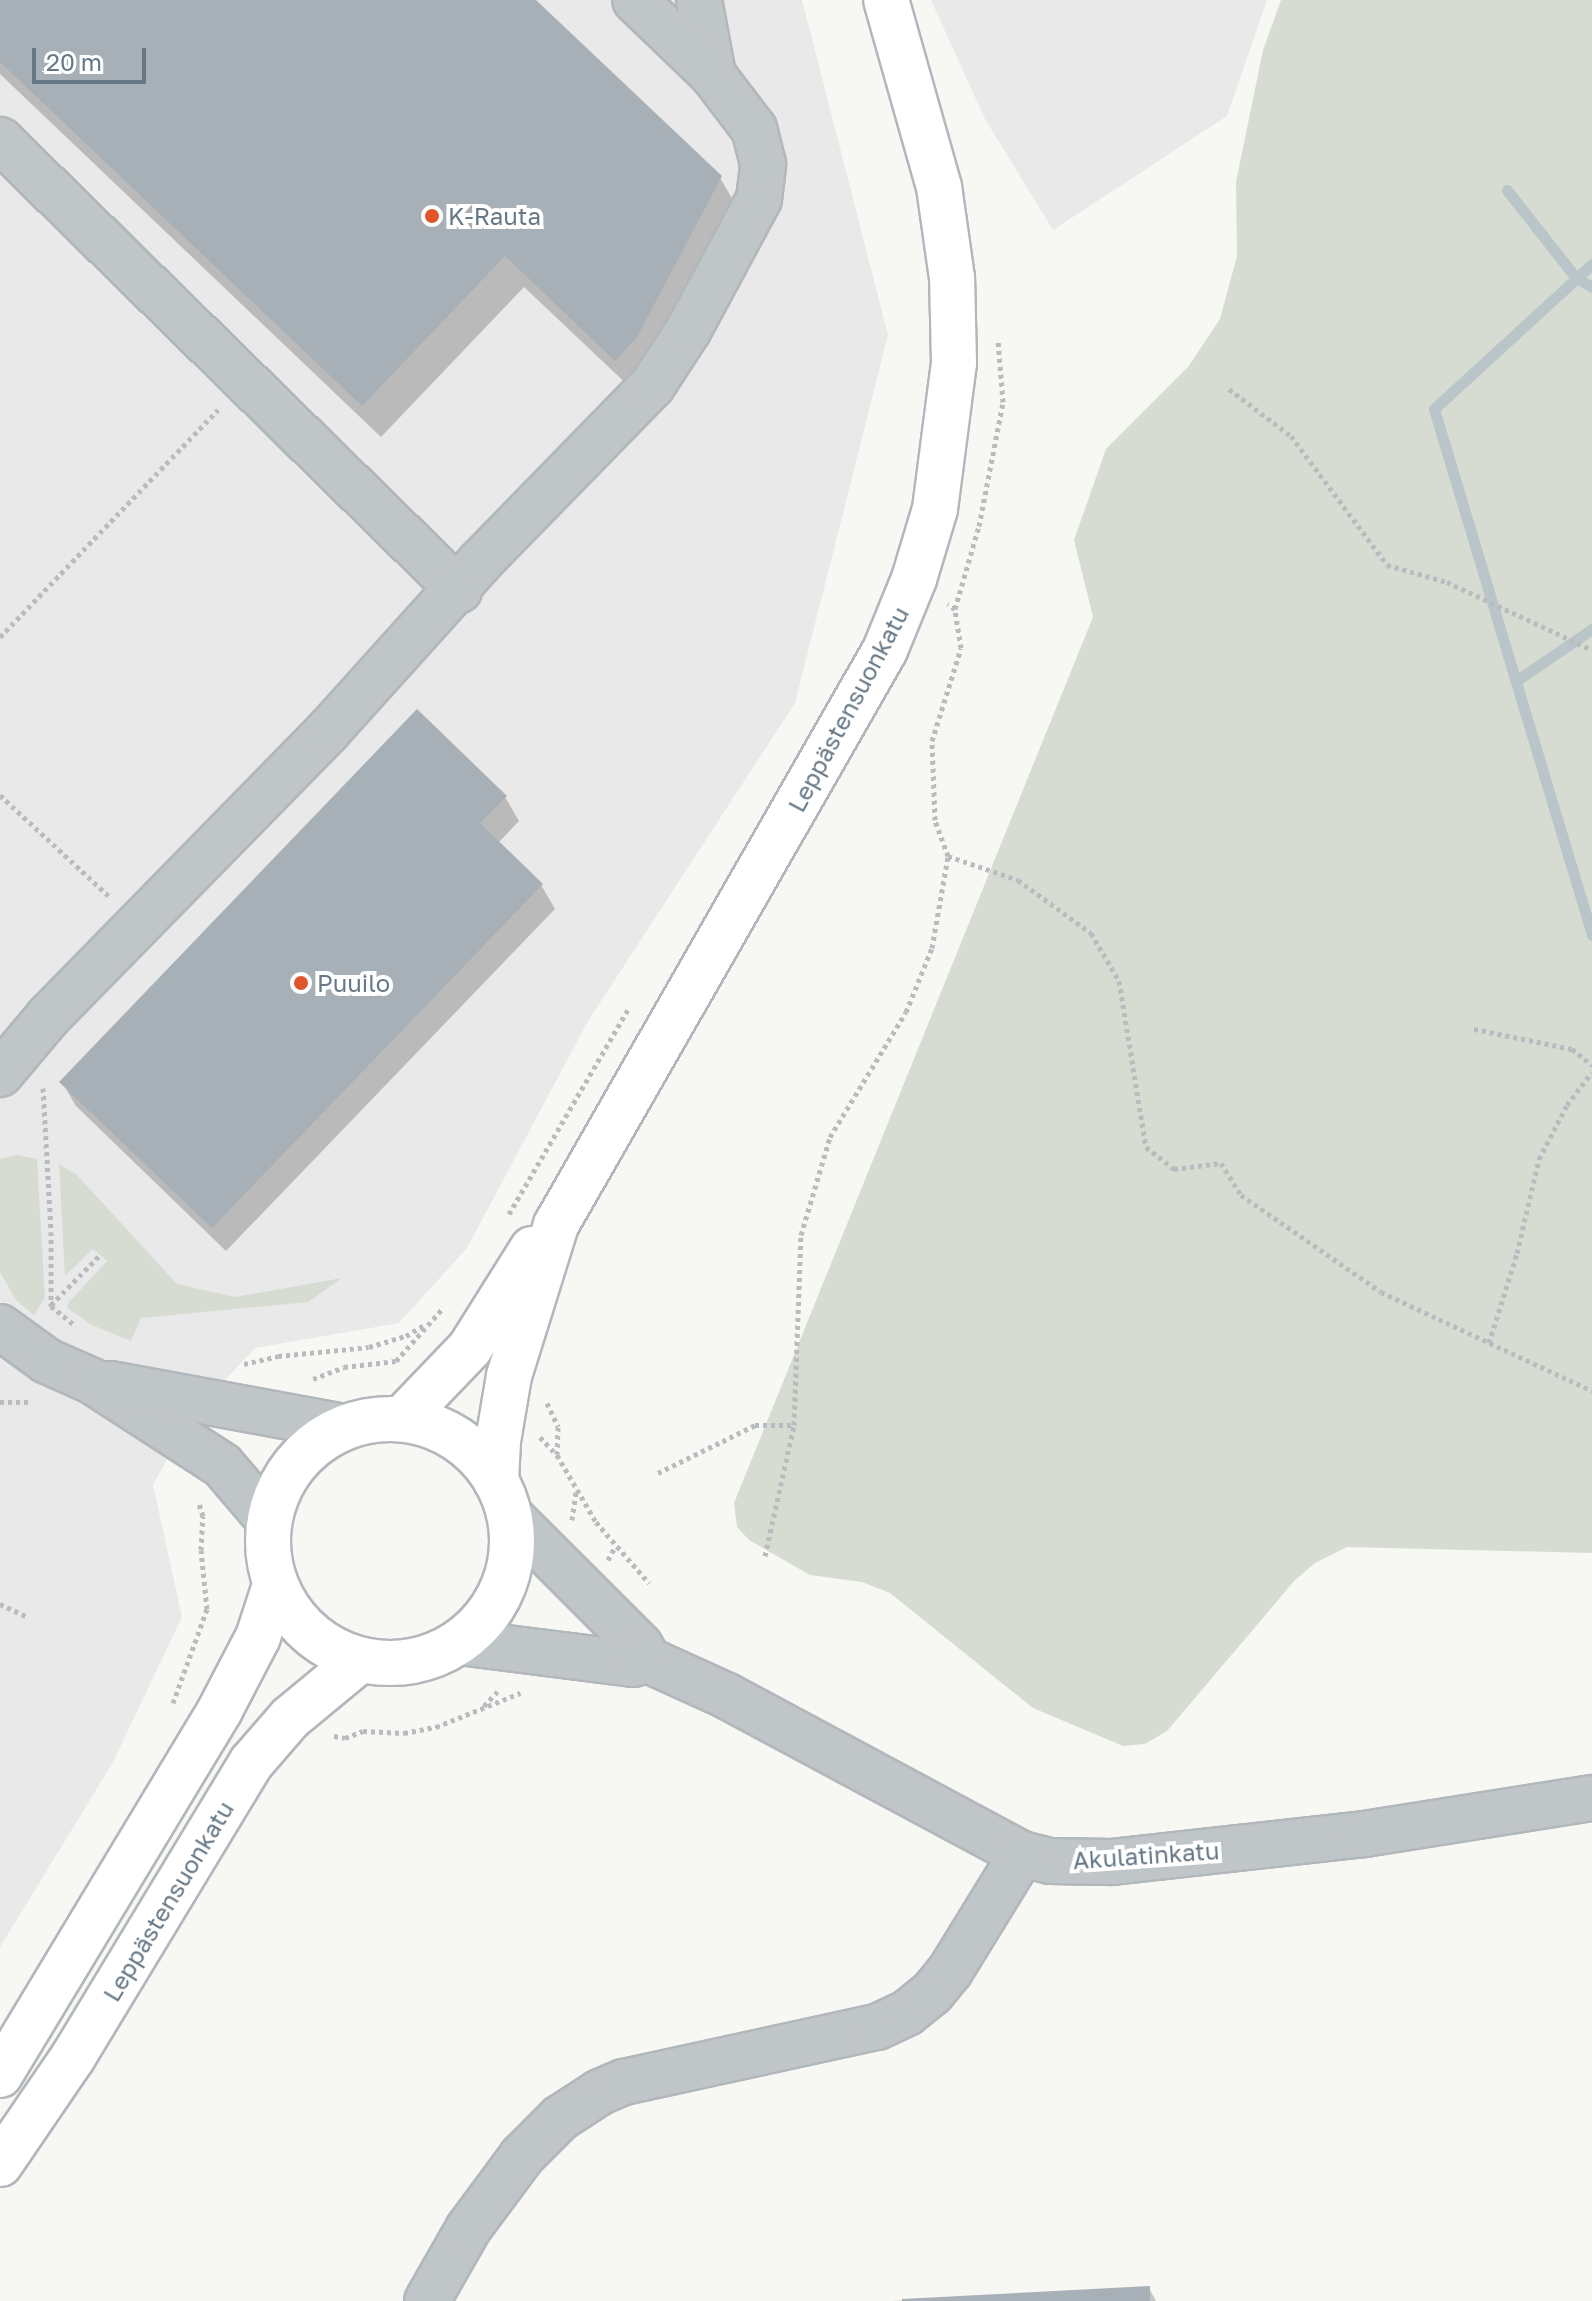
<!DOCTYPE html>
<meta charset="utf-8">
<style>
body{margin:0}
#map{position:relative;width:1592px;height:2301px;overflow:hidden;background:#f7f7f4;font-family:"Golos Text",sans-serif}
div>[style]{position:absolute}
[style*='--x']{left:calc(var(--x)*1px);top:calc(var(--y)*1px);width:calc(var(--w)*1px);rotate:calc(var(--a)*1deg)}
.built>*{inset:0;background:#e8e9e8}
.green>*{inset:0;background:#d7dcd3}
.shadow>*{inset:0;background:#0003}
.stream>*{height:11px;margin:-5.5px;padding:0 5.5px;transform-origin:5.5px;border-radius:5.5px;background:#b9c5c9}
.building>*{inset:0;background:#a7b0b6}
.path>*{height:5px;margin-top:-2.5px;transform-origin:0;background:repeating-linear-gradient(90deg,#b8bcbf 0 4px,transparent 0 8px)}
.roads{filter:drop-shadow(2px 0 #b2b7bb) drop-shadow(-2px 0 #b2b7bb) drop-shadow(0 2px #b2b7bb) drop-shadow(0 -2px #b2b7bb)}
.minor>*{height:44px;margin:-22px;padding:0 22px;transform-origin:22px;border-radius:22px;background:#c0c5c8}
.major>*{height:44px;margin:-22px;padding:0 22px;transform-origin:22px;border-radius:22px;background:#fff}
.major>.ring{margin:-22px;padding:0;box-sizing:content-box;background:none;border:44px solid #fff;border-radius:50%}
.dots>*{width:22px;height:22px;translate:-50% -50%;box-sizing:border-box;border:4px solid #fff;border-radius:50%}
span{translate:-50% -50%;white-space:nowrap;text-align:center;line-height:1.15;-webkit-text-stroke:8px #fff;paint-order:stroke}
.poi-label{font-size:24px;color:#667885}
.left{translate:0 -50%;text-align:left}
.street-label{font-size:24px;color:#667885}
.scale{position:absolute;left:32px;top:48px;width:114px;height:36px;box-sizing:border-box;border:4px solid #667885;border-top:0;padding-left:10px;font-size:24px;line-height:28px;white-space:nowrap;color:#667885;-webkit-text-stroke:6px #fff;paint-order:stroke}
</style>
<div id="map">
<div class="built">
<div style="clip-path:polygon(0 0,802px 0,888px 335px,795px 703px,588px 1021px,467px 1248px,399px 1323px,255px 1348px,191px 1416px,153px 1485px,182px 1617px,112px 1764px,0 1947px)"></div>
<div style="clip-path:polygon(931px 0,1267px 0,1227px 116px,1053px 230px,985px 119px)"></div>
</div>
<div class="green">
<div style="clip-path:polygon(1281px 0,1592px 0,1592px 1553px,1347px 1547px,1315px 1563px,1295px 1580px,1167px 1731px,1145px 1744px,1123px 1746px,1033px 1708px,890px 1593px,862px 1582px,810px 1575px,749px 1540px,737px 1527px,734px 1503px,1093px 617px,1074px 540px,1106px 449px,1188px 367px,1220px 319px,1237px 256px,1236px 182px,1263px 50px)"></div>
<div style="clip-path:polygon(17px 1155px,37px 1159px,45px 1298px,34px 1315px,16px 1300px,0 1272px,0 1159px)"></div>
<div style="clip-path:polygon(59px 1164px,77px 1175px,177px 1284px,235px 1297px,342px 1278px,308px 1302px,141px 1318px,131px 1341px,92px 1325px,67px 1308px,69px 1302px,107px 1261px,93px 1249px,65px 1276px)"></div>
</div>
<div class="shadow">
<div style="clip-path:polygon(0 0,534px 0,720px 178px,739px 210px,634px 391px,524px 287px,381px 437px,0 74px)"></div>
<div style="clip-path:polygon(505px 797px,519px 821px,498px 843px,541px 885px,555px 909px,226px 1251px,76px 1106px,62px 1082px)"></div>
<div style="clip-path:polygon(1149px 2288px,1156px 2301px,892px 2301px)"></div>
</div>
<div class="stream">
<div style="--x:1507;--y:190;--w:112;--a:51.9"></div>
<div style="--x:1576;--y:278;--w:18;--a:29"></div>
<div style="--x:1592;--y:264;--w:214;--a:137.5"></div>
<div style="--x:1434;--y:409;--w:549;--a:73.28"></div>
<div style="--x:1516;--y:681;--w:92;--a:-34.4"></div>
</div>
<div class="building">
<div style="clip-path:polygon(0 0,536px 0,722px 176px,637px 337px,615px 361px,505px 256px,362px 406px,0 62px)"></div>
<div style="clip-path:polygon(417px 709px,507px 796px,480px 823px,543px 884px,212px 1228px,59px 1082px)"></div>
<div style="clip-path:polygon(1150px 2286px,1150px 2301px,902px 2301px,902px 2299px)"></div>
</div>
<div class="path">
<div style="--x:1229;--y:389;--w:78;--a:37.2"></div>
<div style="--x:1291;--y:436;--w:161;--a:53.3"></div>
<div style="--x:1387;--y:565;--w:62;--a:15.8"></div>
<div style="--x:1447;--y:582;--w:160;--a:25.1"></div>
<div style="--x:955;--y:609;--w:86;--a:-73.9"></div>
<div style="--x:979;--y:526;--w:126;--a:-79"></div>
<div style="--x:1003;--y:402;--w:62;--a:-94.6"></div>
<div style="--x:0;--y:637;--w:315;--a:-46.2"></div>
<div style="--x:0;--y:795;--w:151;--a:42.9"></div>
<div style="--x:948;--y:856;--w:74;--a:18.9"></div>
<div style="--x:1018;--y:880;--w:90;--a:36"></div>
<div style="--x:1091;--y:933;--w:56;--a:59.7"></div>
<div style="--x:1119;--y:981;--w:168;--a:80.8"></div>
<div style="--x:1146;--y:1147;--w:36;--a:38"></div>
<div style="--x:1174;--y:1169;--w:47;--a:-7.3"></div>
<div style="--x:1221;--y:1163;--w:38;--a:58"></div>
<div style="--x:1241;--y:1195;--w:170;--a:34.7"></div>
<div style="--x:1381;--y:1292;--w:233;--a:25.1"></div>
<div style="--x:1474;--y:1029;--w:100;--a:11.5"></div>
<div style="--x:1572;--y:1049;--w:26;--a:39"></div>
<div style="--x:43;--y:1088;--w:144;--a:86.8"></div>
<div style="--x:51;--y:1232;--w:74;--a:90"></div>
<div style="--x:51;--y:1306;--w:32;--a:39"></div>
<div style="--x:509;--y:1214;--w:238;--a:-59.8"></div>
<div style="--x:51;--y:1305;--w:69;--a:-45.6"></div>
<div style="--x:1489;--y:1343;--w:94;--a:-72.7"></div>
<div style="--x:1517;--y:1253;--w:97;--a:-76.8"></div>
<div style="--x:1539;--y:1159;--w:61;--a:-62.6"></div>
<div style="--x:1567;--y:1105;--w:41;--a:-52.9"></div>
<div style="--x:244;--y:1364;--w:35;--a:-13"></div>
<div style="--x:278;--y:1356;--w:91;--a:-5.6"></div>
<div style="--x:369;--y:1347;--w:39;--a:-17"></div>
<div style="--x:406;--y:1336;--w:21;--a:-31"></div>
<div style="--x:313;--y:1379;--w:33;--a:-21"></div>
<div style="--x:344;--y:1367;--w:52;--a:-6.6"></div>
<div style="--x:396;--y:1361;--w:72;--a:-48.4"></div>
<div style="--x:0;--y:1402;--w:30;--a:0"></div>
<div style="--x:547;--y:1403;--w:26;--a:65"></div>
<div style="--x:558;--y:1427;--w:27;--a:92"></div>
<div style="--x:540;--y:1437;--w:25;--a:47"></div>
<div style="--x:557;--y:1455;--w:78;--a:59.8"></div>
<div style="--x:596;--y:1522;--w:81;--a:49"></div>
<div style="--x:658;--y:1473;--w:108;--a:-26.3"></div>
<div style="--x:755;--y:1425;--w:39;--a:0"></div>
<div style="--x:572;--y:1520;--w:29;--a:-82"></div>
<div style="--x:765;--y:1556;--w:134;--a:-77.5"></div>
<div style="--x:794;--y:1425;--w:190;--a:-87.9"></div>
<div style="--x:801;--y:1235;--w:102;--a:-73.5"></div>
<div style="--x:830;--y:1137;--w:146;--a:-58.7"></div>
<div style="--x:906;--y:1012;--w:69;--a:-67.9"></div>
<div style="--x:932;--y:948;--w:93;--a:-80.1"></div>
<div style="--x:948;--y:856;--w:38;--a:-110"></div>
<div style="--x:935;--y:820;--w:79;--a:-92.2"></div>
<div style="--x:932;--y:741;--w:97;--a:-72.7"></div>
<div style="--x:961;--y:648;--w:39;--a:-99"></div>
<div style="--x:955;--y:609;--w:9;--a:-148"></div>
<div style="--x:608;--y:1560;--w:15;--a:-62"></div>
<div style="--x:0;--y:1604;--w:29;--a:25"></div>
<div style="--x:173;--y:1703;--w:100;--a:-70.1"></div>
<div style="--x:207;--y:1609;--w:59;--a:-95.8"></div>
<div style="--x:201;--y:1550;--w:34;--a:-87"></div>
<div style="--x:203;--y:1516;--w:13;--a:-108"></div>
<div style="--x:484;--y:1706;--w:22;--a:-47"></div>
<div style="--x:334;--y:1736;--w:11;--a:10"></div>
<div style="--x:345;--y:1738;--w:19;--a:-21"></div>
<div style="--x:363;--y:1731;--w:41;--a:2.8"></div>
<div style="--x:404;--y:1733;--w:33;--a:-11"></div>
<div style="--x:436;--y:1727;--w:91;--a:-22"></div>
</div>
<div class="roads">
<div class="minor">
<div style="--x:699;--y:0;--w:76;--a:79.4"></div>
<div style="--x:0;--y:140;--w:643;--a:44.43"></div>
<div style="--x:0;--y:1074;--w:75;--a:-49.9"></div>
<div style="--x:48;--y:1017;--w:400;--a:-45.6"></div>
<div style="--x:328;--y:731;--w:227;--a:-48"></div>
<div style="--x:480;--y:562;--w:246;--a:-45.7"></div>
<div style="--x:652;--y:386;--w:68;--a:-57"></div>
<div style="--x:689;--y:329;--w:148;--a:-61.7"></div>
<div style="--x:759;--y:199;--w:35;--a:-83"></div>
<div style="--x:763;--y:164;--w:36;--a:-104"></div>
<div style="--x:754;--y:129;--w:68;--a:-127.2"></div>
<div style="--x:713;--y:75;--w:108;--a:-136.1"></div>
<div style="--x:0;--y:1327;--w:58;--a:35.9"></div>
<div style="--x:47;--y:1361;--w:49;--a:24"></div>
<div style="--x:92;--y:1381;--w:155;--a:32.9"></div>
<div style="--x:222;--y:1465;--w:72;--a:49.5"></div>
<div style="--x:110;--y:1384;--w:239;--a:10.4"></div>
<div style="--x:510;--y:1516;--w:184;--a:45"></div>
<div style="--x:640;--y:1646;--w:16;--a:60"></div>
<div style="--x:648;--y:1660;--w:87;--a:24.5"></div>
<div style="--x:727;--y:1696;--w:335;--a:28.2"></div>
<div style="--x:1022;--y:1854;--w:29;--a:14"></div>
<div style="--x:1050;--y:1861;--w:62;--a:0.9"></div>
<div style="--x:1112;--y:1862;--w:254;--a:-6.3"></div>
<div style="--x:1364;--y:1834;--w:231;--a:-9"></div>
<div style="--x:459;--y:1642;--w:175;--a:7.2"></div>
<div style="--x:633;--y:1664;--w:16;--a:-15"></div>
<div style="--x:427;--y:2301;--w:83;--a:-60.3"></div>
<div style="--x:468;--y:2229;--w:91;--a:-53.5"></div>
<div style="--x:522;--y:2156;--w:54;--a:-45"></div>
<div style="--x:560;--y:2118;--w:48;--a:-33"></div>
<div style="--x:600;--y:2092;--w:26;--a:-23"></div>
<div style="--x:624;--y:2082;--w:259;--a:-12.3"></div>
<div style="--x:877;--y:2027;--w:33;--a:-25"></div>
<div style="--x:907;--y:2013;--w:32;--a:-39"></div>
<div style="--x:932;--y:1993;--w:28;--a:-51"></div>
<div style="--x:950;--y:1971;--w:137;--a:-58.4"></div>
</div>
<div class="major">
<div style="--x:402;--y:1419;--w:98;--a:-46.2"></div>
<div style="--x:470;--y:1348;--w:117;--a:-57.9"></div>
<div class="ring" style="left:268px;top:1419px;width:200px;height:200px"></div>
<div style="--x:496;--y:1481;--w:40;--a:-87.1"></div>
<div style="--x:498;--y:1441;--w:66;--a:-80.4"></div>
<div style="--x:509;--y:1376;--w:158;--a:-72.7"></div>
<div style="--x:556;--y:1225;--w:662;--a:-60.22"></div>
<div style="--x:885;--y:650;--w:77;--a:-67.8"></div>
<div style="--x:914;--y:579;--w:73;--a:-73.3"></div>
<div style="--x:935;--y:509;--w:147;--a:-82.6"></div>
<div style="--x:954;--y:363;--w:85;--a:-91.3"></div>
<div style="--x:952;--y:278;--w:92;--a:-98.1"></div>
<div style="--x:939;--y:187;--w:194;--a:-105.8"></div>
<div style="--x:0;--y:2075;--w:426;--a:-58.9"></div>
<div style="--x:220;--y:1710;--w:82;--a:-62.5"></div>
<div style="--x:258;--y:1637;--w:55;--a:-71.9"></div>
<div style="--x:0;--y:2164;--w:130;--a:-55.7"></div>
<div style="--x:73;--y:2057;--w:344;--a:-58.8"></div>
<div style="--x:251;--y:1763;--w:60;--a:-49.1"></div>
<div style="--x:290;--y:1718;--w:91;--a:-39.6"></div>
</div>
</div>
<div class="dots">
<div style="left:432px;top:216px;background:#e2542a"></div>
<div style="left:301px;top:983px;background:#e2542a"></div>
</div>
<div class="poi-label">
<span class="left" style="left:448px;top:216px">K-Rauta</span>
<span class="left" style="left:317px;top:983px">Puuilo</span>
</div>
<div class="street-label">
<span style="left:848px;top:709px;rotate:-62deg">Leppästensuonkatu</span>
<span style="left:1146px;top:1855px;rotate:-4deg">Akulatinkatu</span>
<span style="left:168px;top:1901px;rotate:-59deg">Leppästensuonkatu</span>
</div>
<div class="scale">20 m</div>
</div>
